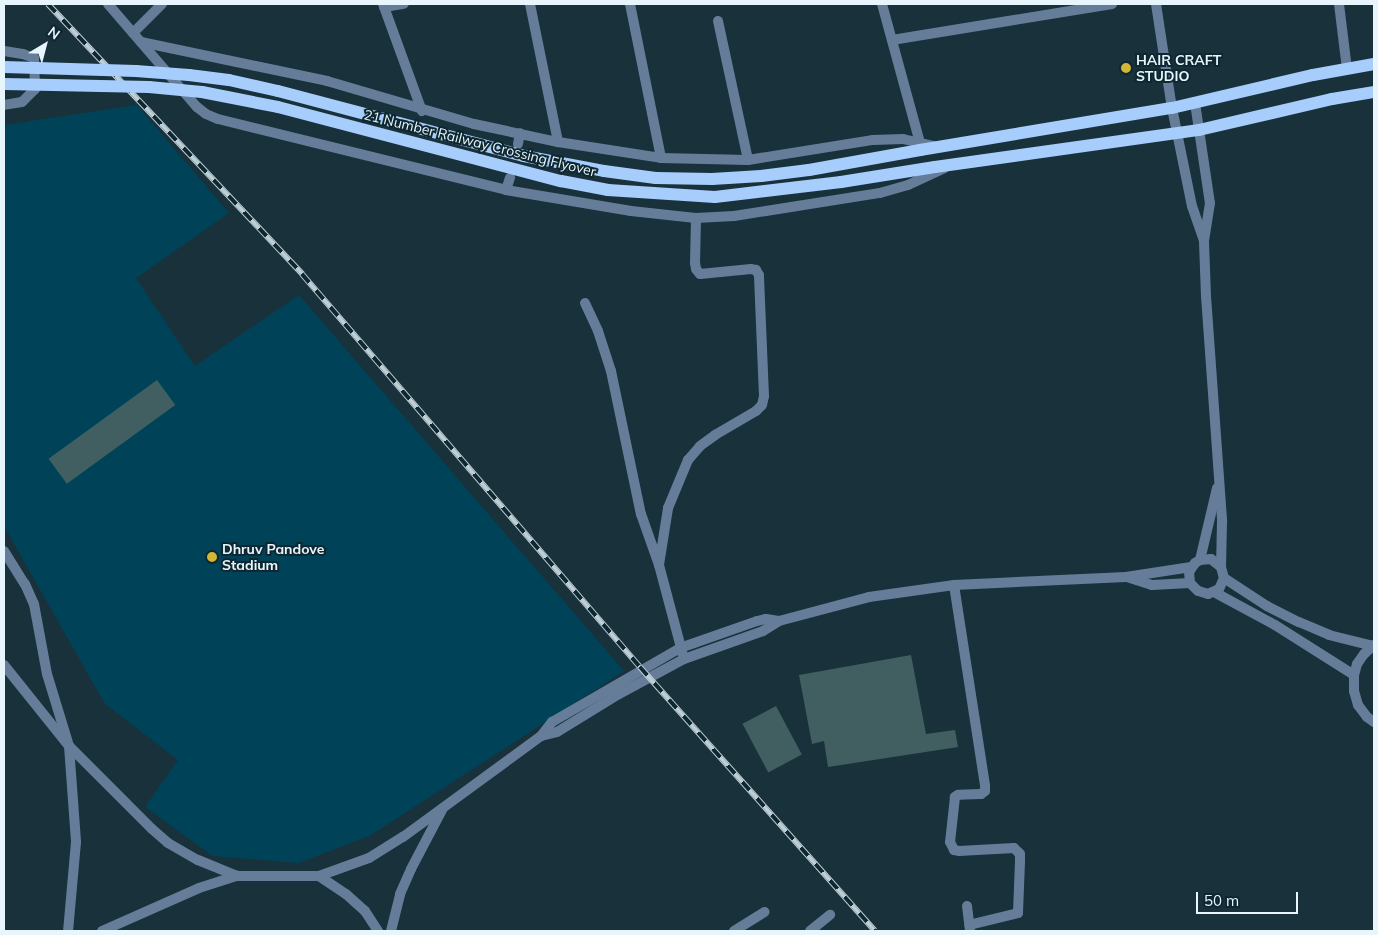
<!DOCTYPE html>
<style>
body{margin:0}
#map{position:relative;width:1378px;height:935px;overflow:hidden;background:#18313b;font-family:Mulish,sans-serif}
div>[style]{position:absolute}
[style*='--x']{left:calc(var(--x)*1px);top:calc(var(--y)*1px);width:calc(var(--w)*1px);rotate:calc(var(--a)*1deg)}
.green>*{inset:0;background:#004358}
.building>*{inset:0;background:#415f61;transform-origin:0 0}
.minor>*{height:10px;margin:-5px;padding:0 5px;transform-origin:5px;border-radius:5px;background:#667d9a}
.tertiary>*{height:10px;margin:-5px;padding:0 5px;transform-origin:5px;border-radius:5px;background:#667d9a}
.primary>*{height:12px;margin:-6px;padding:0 6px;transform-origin:6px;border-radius:6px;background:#a6cdfc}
.rail>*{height:5.5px;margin-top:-2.75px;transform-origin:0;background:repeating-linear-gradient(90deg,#0e2731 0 11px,#bdced5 0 22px);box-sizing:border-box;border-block:1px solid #bdced5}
.primary-bridge>*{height:12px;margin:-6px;padding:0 6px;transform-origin:6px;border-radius:6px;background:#a6cdfc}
.dots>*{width:14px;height:14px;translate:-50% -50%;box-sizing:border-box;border:2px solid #0e2731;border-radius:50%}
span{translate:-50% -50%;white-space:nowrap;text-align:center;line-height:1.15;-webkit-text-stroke:4px #0e2731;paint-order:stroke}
.poi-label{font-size:14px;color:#e7f6fc;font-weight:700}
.left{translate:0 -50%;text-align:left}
.street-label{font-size:14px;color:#e7f6fc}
.frame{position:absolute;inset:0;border:5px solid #e7f6fc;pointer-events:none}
.north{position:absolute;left:20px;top:20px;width:50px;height:50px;-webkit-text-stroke:4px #0e2731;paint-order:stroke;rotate:37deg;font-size:14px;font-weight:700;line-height:20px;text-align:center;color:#e7f6fc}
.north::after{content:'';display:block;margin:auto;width:18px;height:22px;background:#e7f6fc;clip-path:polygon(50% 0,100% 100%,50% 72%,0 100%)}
.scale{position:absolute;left:1196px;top:892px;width:102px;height:22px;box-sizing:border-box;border:2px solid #e7f6fc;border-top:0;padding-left:6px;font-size:15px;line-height:18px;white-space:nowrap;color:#e7f6fc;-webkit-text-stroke:4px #0e2731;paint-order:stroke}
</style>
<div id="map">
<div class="green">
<div style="clip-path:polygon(137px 105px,229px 213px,136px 278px,195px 366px,299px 295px,624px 671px,371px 835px,299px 863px,213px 856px,145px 807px,178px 760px,105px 704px,4px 526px,4px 125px)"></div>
</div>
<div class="building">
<div style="left:157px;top:380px;width:31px;height:134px;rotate:54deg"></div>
<div style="clip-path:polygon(911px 655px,926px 734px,955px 730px,958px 747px,828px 767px,824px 741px,812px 744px,799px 675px)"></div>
<div style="left:776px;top:706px;width:55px;height:38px;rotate:62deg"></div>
</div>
<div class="minor">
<div style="--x:383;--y:4;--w:114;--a:70"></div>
<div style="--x:530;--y:4;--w:141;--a:78.5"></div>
<div style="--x:630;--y:4;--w:157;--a:78.6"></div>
<div style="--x:882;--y:4;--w:144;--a:74.7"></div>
<div style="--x:1156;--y:4;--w:105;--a:81.3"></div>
<div style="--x:1339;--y:4;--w:65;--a:83"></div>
<div style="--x:384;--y:7;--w:20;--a:-9"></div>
<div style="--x:718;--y:21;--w:142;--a:77.8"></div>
<div style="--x:133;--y:33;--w:41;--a:-45"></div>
<div style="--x:892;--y:40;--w:223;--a:-9.3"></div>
<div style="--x:4;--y:51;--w:19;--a:9"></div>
<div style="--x:23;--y:54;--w:12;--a:20"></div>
<div style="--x:34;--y:58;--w:31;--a:88"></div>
<div style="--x:35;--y:89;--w:18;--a:135"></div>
<div style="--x:22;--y:102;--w:18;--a:171"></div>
<div style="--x:585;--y:303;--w:31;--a:65"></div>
<div style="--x:598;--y:331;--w:42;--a:72"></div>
<div style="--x:611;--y:371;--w:146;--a:78.2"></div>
<div style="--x:641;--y:514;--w:54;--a:70.6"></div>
<div style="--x:659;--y:565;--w:97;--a:75.1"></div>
<div style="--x:4;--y:551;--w:39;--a:58"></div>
<div style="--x:25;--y:584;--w:22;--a:66"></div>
<div style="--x:34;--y:604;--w:71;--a:79.5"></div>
<div style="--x:47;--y:674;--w:75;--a:73"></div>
<div style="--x:69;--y:746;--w:96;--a:85.8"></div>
<div style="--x:76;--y:842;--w:89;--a:95.1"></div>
<div style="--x:659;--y:565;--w:58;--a:-81"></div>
<div style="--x:668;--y:508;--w:52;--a:-67.4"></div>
<div style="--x:688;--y:460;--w:18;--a:-49"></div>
<div style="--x:700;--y:446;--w:19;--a:-36"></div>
<div style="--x:715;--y:435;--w:48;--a:-30.3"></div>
<div style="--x:756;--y:411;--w:8;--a:-45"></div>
<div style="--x:762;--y:405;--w:9;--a:-77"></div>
<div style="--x:764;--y:396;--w:121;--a:-92.4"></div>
<div style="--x:759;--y:275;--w:6;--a:-121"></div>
<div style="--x:756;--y:270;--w:5;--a:-169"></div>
<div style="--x:751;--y:269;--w:51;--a:174.4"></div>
<div style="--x:700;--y:274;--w:6;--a:-129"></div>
<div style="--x:696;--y:269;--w:6;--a:-99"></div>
<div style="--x:695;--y:263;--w:45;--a:-88.7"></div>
<div style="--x:954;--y:585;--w:203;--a:81.2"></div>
<div style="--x:985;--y:786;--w:5;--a:90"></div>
<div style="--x:985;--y:791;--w:5;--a:143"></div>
<div style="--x:981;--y:794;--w:23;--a:178"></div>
<div style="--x:958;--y:795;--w:4;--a:146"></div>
<div style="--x:955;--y:797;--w:45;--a:96.3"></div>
<div style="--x:950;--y:842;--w:9;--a:63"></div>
<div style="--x:954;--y:850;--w:5;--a:11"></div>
<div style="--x:959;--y:851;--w:55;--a:-3.1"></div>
<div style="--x:1014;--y:848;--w:8;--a:45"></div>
<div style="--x:1020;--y:854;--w:7;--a:90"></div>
<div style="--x:1020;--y:861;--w:52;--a:92.2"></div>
<div style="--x:1018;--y:913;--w:50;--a:166.2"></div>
<div style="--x:4;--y:665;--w:104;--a:51.3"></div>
<div style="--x:69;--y:746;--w:117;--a:45"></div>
<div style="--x:152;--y:829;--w:21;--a:41"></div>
<div style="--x:168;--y:843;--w:34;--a:30"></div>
<div style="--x:198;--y:860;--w:42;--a:22.3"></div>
<div style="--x:967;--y:906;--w:24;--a:83"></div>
<div style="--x:734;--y:931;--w:36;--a:-32"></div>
<div style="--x:810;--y:931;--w:26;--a:-39"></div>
</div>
<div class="tertiary">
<div style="--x:108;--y:4;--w:136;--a:49.2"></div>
<div style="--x:197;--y:107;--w:11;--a:38"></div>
<div style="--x:206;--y:114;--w:13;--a:23"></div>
<div style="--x:218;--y:119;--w:297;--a:13.8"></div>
<div style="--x:506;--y:190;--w:127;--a:9.5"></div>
<div style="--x:631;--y:211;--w:65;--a:6.1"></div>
<div style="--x:696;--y:218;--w:38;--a:-3"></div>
<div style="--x:734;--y:216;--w:148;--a:-9"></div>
<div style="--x:880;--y:193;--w:29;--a:-16"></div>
<div style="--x:908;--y:185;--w:40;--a:-25"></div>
<div style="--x:141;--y:42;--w:190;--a:11.8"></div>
<div style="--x:327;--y:81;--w:153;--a:16.3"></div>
<div style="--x:474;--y:124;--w:86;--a:12.1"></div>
<div style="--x:558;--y:142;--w:104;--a:8.8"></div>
<div style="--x:661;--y:158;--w:87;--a:1.3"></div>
<div style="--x:748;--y:160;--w:127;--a:-9.1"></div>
<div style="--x:873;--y:140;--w:30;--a:-2"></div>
<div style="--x:903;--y:139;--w:32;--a:13"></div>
<div style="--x:1195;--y:103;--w:101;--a:81.5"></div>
<div style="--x:1210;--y:203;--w:39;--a:99"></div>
<div style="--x:1204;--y:242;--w:54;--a:87.9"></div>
<div style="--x:1206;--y:296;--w:226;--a:85.9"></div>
<div style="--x:1222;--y:521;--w:46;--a:91.2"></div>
<div style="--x:1221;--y:567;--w:11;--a:75"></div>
<div style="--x:1224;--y:578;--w:12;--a:114"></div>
<div style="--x:1219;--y:589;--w:12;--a:156"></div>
<div style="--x:1208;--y:594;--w:10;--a:-163"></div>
<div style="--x:1198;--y:591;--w:11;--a:-135"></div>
<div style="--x:1190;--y:583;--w:11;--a:-95"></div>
<div style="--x:1189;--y:572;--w:11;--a:-56"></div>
<div style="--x:1195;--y:563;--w:6;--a:-31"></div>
<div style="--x:1200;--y:560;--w:11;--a:-5"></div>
<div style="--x:1211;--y:559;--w:13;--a:39"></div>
<div style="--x:1172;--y:108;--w:100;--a:78.5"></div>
<div style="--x:1192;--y:206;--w:37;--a:71"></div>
<div style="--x:518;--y:144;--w:11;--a:-80"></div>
<div style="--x:506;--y:190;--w:13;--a:-72"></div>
<div style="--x:1200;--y:560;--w:74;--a:-76.7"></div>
<div style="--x:1127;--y:577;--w:26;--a:18"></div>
<div style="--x:1152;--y:585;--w:38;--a:-3"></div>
<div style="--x:1224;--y:578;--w:51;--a:33.1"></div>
<div style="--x:1267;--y:606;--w:36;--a:27"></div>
<div style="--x:1299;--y:622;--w:33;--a:23"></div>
<div style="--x:1329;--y:635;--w:45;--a:14"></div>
<div style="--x:1214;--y:592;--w:69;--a:28.4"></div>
<div style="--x:1275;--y:625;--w:93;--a:32.3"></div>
<div style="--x:1374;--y:645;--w:13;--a:138"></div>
<div style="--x:1364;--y:654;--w:12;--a:125"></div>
<div style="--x:1357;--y:664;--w:11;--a:105"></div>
<div style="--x:1354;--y:675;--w:16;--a:90"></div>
<div style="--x:1354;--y:691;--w:15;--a:74"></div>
<div style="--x:1358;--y:705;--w:15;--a:53"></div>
<div style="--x:1367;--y:717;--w:9;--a:36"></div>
<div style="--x:541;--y:736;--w:16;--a:-14"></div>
<div style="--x:557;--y:732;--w:73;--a:-31.5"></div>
<div style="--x:619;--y:694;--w:74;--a:-28.3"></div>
<div style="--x:684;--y:659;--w:84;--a:-19.5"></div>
<div style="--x:763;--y:631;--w:19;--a:-32"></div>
<div style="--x:779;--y:621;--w:93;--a:-14.9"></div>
<div style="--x:869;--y:597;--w:86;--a:-8"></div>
<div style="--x:954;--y:585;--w:172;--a:-2.7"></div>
<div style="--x:1126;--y:577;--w:66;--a:-8.7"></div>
<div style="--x:319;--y:876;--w:32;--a:34"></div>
<div style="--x:346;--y:894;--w:25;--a:42"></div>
<div style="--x:365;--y:911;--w:24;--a:57"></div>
<div style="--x:102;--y:931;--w:106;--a:-23.9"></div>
<div style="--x:199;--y:888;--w:40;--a:-18"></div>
<div style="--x:237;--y:876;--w:82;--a:0"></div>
<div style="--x:319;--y:876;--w:53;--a:-19.8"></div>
<div style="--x:369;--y:858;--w:40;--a:-32"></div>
<div style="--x:403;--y:837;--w:171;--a:-36.2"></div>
<div style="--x:541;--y:736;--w:18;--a:-52"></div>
<div style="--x:552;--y:722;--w:148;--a:-30"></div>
<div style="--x:680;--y:648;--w:82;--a:-19.3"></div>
<div style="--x:757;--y:621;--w:9;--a:-13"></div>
<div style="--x:766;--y:619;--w:13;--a:9"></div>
<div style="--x:391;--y:931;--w:38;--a:-76"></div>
<div style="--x:400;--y:894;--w:27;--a:-66"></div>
<div style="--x:411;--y:869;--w:69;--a:-62.3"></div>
</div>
<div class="primary">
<div style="--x:920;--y:150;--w:255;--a:-9.5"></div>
<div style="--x:1172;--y:108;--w:145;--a:-13.2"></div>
<div style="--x:1313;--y:75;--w:62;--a:-10.2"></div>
<div style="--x:935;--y:167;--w:267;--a:-8"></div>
<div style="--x:1199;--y:130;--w:137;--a:-13.1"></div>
<div style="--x:1332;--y:99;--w:43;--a:-9.5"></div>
</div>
<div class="rail">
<div style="--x:48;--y:4;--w:371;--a:46.7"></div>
<div style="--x:302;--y:274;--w:518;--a:49.3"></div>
<div style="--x:640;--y:667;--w:353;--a:48.3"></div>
</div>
<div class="primary-bridge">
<div style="--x:4;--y:67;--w:132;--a:1.7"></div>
<div style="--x:136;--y:71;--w:53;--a:4.3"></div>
<div style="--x:189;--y:75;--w:40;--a:7.1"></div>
<div style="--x:229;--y:80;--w:50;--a:12.7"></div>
<div style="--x:278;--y:91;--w:254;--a:14.8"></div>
<div style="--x:524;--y:156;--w:81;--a:10.6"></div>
<div style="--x:604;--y:171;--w:52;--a:7.7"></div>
<div style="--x:656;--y:178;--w:56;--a:1"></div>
<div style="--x:712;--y:179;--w:49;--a:-3.5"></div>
<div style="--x:761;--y:176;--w:48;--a:-7.1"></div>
<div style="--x:809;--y:170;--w:113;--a:-10.2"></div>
<div style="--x:4;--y:84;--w:145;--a:1.2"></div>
<div style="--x:149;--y:87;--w:53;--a:5.4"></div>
<div style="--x:202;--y:92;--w:77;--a:11.2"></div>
<div style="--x:278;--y:107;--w:293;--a:14.7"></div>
<div style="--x:561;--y:181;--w:48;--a:10.8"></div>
<div style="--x:608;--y:190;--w:107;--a:3.7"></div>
<div style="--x:715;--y:197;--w:127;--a:-6.8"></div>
<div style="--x:841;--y:182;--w:95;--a:-9.1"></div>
</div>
<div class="dots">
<div style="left:1126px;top:68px;background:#d2b635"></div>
<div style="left:212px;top:557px;background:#d2b635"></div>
</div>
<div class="poi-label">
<span class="left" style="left:1136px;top:68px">HAIR CRAFT<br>STUDIO</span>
<span class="left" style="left:222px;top:557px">Dhruv Pandove<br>Stadium</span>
</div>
<div class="street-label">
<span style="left:480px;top:143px;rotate:14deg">21 Number Railway Crossing Flyover</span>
</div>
<div class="frame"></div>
<div class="north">N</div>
<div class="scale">50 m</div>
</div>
